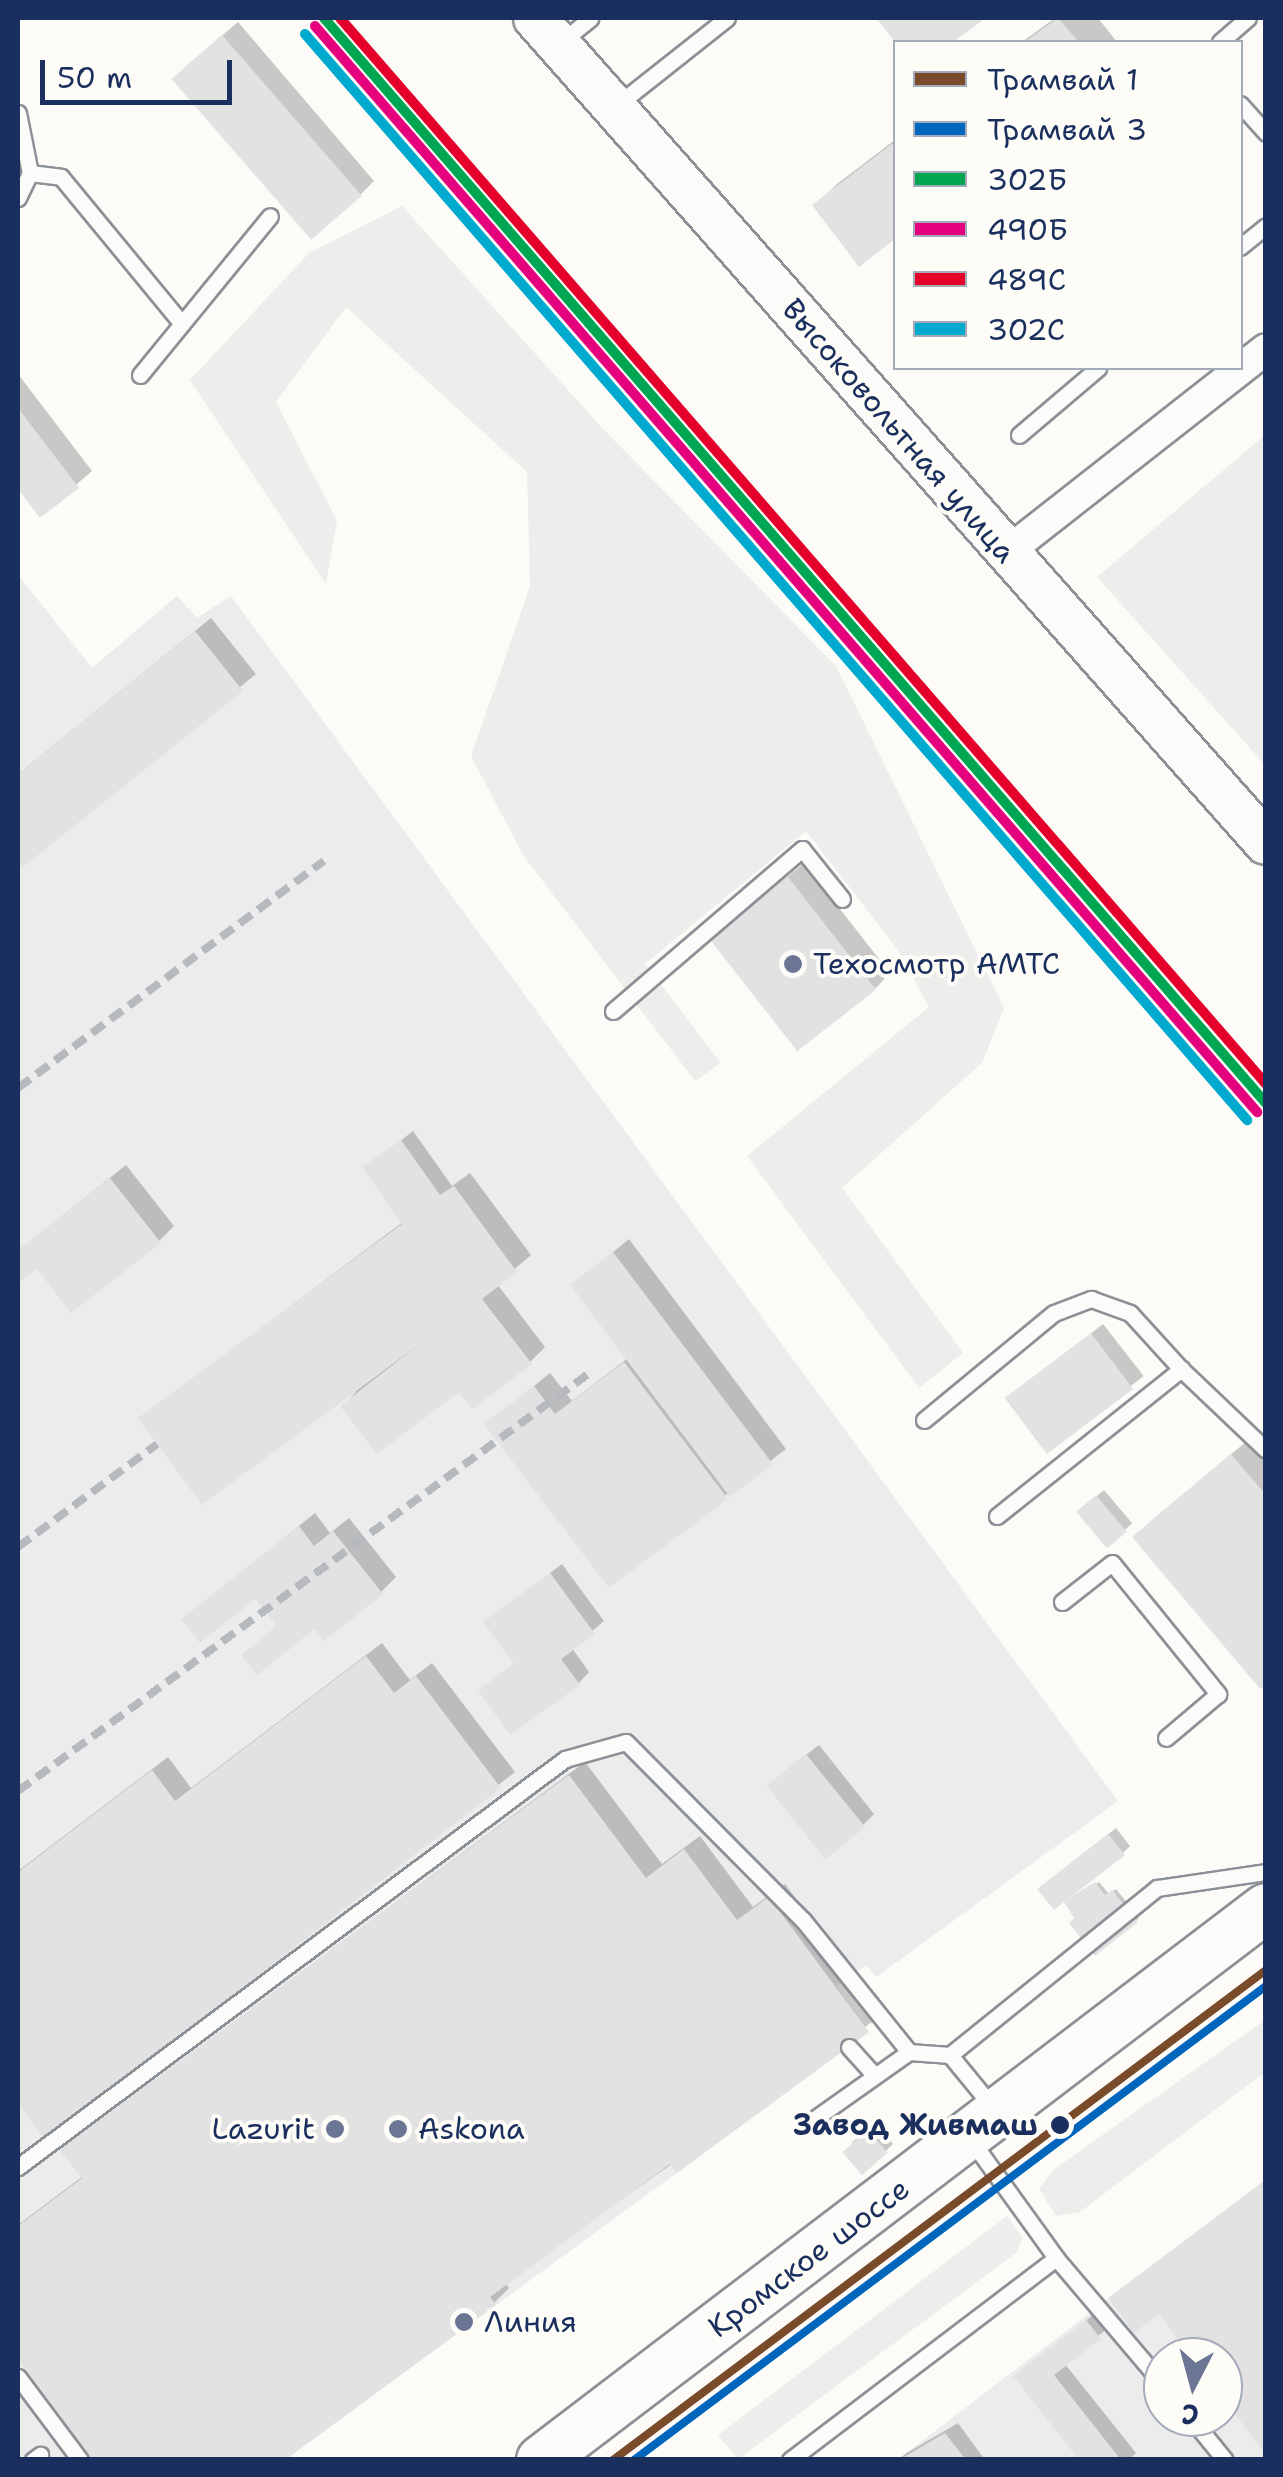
<!DOCTYPE html>
<meta charset="utf-8">
<style>
body{margin:0}
#map{position:relative;width:1283px;height:2477px;overflow:hidden;background:#fcfbf8;font-family:"Shantell Sans",sans-serif}
div>[style]{position:absolute}
[style*='--x']{left:calc(var(--x)*1px);top:calc(var(--y)*1px);width:calc(var(--w)*1px);rotate:calc(var(--a)*1deg)}
.built>*{inset:0;background:#ebeceb}
.green>*{inset:0;background:#ededec}
.shadow>*{inset:0;background:#0003;transform-origin:0 0}
.building>*{inset:0;background:#e2e2e2;transform-origin:0 0}
.roads{filter:drop-shadow(2px 0 #8c9097) drop-shadow(-2px 0 #8c9097) drop-shadow(0 2px #8c9097) drop-shadow(0 -2px #8c9097)}
.service>*{height:15px;margin:-7.5px;padding:0 7.5px;transform-origin:7.5px;border-radius:7.5px;background:#fbfbf9}
.minor>*{height:30px;margin:-15px;padding:0 15px;transform-origin:15px;border-radius:15px;background:#fbfbf9}
.secondary>*{height:42px;margin:-21px;padding:0 21px;transform-origin:21px;border-radius:21px;background:#fbfbf9}
.primary>*{height:48px;margin:-24px;padding:0 24px;transform-origin:24px;border-radius:24px;background:#fbfbf9}
.rail>*{height:8px;margin-top:-4px;transform-origin:0;background:repeating-linear-gradient(90deg,#b6b9bd 0 15px,transparent 0 23px)}
.rail-1>*{height:10px;margin:-5px;padding:0 5px;transform-origin:5px;border-radius:5px;background:#00a651}
.rail-2>*{height:10px;margin:-5px;padding:0 5px;transform-origin:5px;border-radius:5px;background:#e5007d}
.rail-3>*{height:10px;margin:-5px;padding:0 5px;transform-origin:5px;border-radius:5px;background:#e4002b}
.rail-4>*{height:10px;margin:-5px;padding:0 5px;transform-origin:5px;border-radius:5px;background:#00a9ce}
.tram-1>*{height:8px;margin:-4px;padding:0 4px;transform-origin:4px;border-radius:4px;background:#7a4b2a}
.tram-2>*{height:8px;margin:-4px;padding:0 4px;transform-origin:4px;border-radius:4px;background:#0065bd}
.dots>*{width:28px;height:28px;translate:-50% -50%;box-sizing:border-box;border:5px solid #fdfcf7;border-radius:50%}
span{translate:-50% -50%;white-space:nowrap;text-align:center;line-height:1.15;-webkit-text-stroke:8px #fdfcf7;paint-order:stroke}
.street-label{font-size:30px;color:#1b2f5e}
.poi-label{font-size:30px;color:#1b2f5e}
.left{translate:0 -50%;text-align:left}
.right{translate:-100% -50%;text-align:right}
.stop-label{font-size:30px;color:#1b2f5e;font-weight:700}
.frame{position:absolute;inset:0;border:20px solid #1b2f5e;pointer-events:none}
.legend{position:absolute;left:893px;top:40px;width:350px;height:330px;box-sizing:border-box;background:#fdfcf7;border:2px solid #a3aaba;margin:0;padding:12px 18px;list-style:none;font-size:30px;color:#1b2f5e}
.legend li{display:flex;align-items:center;gap:20px;height:50px}
.legend b{width:50px;border:2px solid #a3aaba}
.north{position:absolute;left:1143px;top:2337px;width:100px;height:100px;box-sizing:border-box;background:#fdfcf7;border:2px solid #a3aaba;border-radius:50%;rotate:186deg;font-size:28px;font-weight:700;line-height:40px;text-align:center;color:#1b2f5e}
.north::after{content:'';display:block;margin:auto;width:35px;height:45px;background:#6a7694;clip-path:polygon(50% 0,100% 100%,50% 72%,0 100%)}
.scale{position:absolute;left:40px;top:60px;width:192px;height:45px;box-sizing:border-box;border:5px solid #1b2f5e;border-top:0;padding-left:12px;font-size:30px;line-height:35px;white-space:nowrap;color:#1b2f5e;-webkit-text-stroke:8px #fdfcf7;paint-order:stroke}
</style>
<div id="map">
<div class="built">
<div style="clip-path:polygon(18px 575px,92px 668px,177px 596px,197px 618px,231px 596px,1118px 1801px,876px 1977px,866px 1965px,836px 1986px,869px 2032px,286px 2459px,18px 2459px)"></div>
<div style="clip-path:polygon(evenodd,1265px 2180px,1265px 2459px,897px 2460px,1087px 2315px,1265px 2180px,1163px 2357px,1223px 2357px,1223px 2417px,1163px 2417px,1163px 2357px)"></div>
</div>
<div class="green">
<div style="clip-path:polygon(402px 206px,605px 431px,836px 666px,1004px 1008px,982px 1063px,842px 1188px,963px 1353px,919px 1388px,747px 1156px,929px 1007px,898px 950px,806px 831px,645px 964px,721px 1063px,695px 1081px,523px 855px,471px 756px,530px 586px,527px 472px,346px 307px,276px 402px,337px 521px,326px 584px,190px 380px,309px 253px)"></div>
<div style="clip-path:polygon(1265px 435px,1265px 765px,1097px 577px)"></div>
<div style="clip-path:polygon(477px 949px,998px 1655px,934px 1705px,936px 1730px,880px 1776px,845px 1771px,724px 1727px,697px 1637px,710px 1575px,800px 1484px,688px 1297px,455px 997px)"></div>
<div style="clip-path:polygon(1265px 2020px,1265px 2072px,1080px 2212px,1056px 2216px,1039px 2189px,1053px 2170px)"></div>
<div style="clip-path:polygon(1007px 2216px,1023px 2238px,1016px 2253px,738px 2459px,718px 2435px)"></div>
</div>
<div class="shadow">
<div style="clip-path:polygon(879px 18px,981px 18px,949px 42px,899px 42px)"></div>
<div style="clip-path:polygon(1055px 18px,1098px 18px,1117px 42px,1022px 42px)"></div>
<div style="clip-path:polygon(238px 22px,374px 181px,359px 196px,189px 64px)"></div>
<div style="clip-path:polygon(896px 139px,896px 235px,815px 206px,837px 184px)"></div>
<div style="clip-path:polygon(18px 374px,92px 471px,41px 515px,18px 485px)"></div>
<div style="clip-path:polygon(211px 618px,256px 674px,23px 864px,18px 856px,18px 774px)"></div>
<div style="clip-path:polygon(804px 863px,890px 973px,876px 988px,713px 939px)"></div>
<div style="clip-path:polygon(413px 1131px,452px 1186px,470px 1173px,531px 1255px,497px 1284px,545px 1347px,530px 1362px,460px 1388px,344px 1406px,362px 1384px,141px 1418px,403px 1222px,366px 1168px)"></div>
<div style="clip-path:polygon(126px 1165px,174px 1226px,159px 1241px,37px 1266px,21px 1279px,18px 1251px)"></div>
<div style="clip-path:polygon(629px 1239px,786px 1449px,609px 1585px,487px 1424px,550px 1373px,572px 1401px,628px 1358px,573px 1285px)"></div>
<div style="left:1103px;top:1324px;width:66px;height:120px;rotate:52deg"></div>
<div style="clip-path:polygon(1247px 1441px,1266px 1463px,1266px 1681px,1150px 1522px)"></div>
<div style="clip-path:polygon(1104px 1490px,1132px 1523px,1125px 1530px,1086px 1505px)"></div>
<div style="clip-path:polygon(315px 1513px,330px 1533px,349px 1518px,396px 1577px,381px 1592px,315px 1626px,244px 1655px,279px 1624px,256px 1595px,184px 1619px)"></div>
<div style="clip-path:polygon(562px 1564px,604px 1621px,572px 1648px,589px 1672px,578px 1684px,481px 1690px,516px 1662px,486px 1622px)"></div>
<div style="clip-path:polygon(382px 1643px,410px 1680px,432px 1663px,515px 1772px,46px 2137px,18px 2099px,18px 1871px,168px 1757px,191px 1788px)"></div>
<div style="clip-path:polygon(819px 1745px,874px 1814px,863px 1825px,780px 1775px)"></div>
<div style="clip-path:polygon(585px 1762px,662px 1864px,700px 1836px,753px 1907px,785px 1884px,882px 2015px,505px 2282px,509px 2288px,494px 2303px,97px 2460px,18px 2354px,18px 2225px,83px 2176px,62px 2150px)"></div>
<div style="clip-path:polygon(1116px 1828px,1130px 1846px,1123px 1853px,1047px 1882px)"></div>
<div style="clip-path:polygon(1099px 1882px,1109px 1894px,1116px 1889px,1139px 1918px,1096px 1952px,1067px 1903px)"></div>
<div style="clip-path:polygon(876px 2124px,893px 2144px,886px 2151px,851px 2143px)"></div>
<div style="clip-path:polygon(1266px 2180px,1266px 2451px,1223px 2357px,1195px 2357px,1143px 2273px)"></div>
<div style="clip-path:polygon(1098px 2311px,1110px 2326px,1065px 2364px,1136px 2453px,1129px 2460px,1082px 2460px,1028px 2366px)"></div>
<div style="clip-path:polygon(958px 2423px,985px 2460px,899px 2460px,905px 2454px)"></div>
</div>
<div class="building">
<div style="clip-path:polygon(876px 18px,986px 18px,953px 42px,895px 42px)"></div>
<div style="clip-path:polygon(1058px 18px,1079px 42px,1025px 42px)"></div>
<div style="left:222px;top:35px;width:213px;height:67px;rotate:49deg"></div>
<div style="clip-path:polygon(896px 141px,896px 238px,859px 267px,812px 205px)"></div>
<div style="clip-path:polygon(18px 408px,79px 488px,40px 518px,18px 489px)"></div>
<div style="clip-path:polygon(195px 631px,243px 691px,23px 867px,18px 860px,18px 774px)"></div>
<div style="left:788px;top:877px;width:143px;height:100px;rotate:52deg"></div>
<div style="clip-path:polygon(401px 1140px,440px 1195px,454px 1186px,517px 1272px,482px 1299px,532px 1364px,472px 1409px,459px 1392px,377px 1454px,340px 1406px,421px 1343px,202px 1505px,138px 1418px,402px 1224px,362px 1167px)"></div>
<div style="clip-path:polygon(110px 1178px,161px 1243px,71px 1313px,37px 1269px,20px 1282px,18px 1250px)"></div>
<div style="left:613px;top:1252px;width:266px;height:54px;rotate:53deg"></div>
<div style="left:1091px;top:1333px;width:70px;height:108px;rotate:53deg"></div>
<div style="clip-path:polygon(624px 1362px,728px 1499px,609px 1588px,484px 1424px,534px 1386px,555px 1414px)"></div>
<div style="clip-path:polygon(1231px 1454px,1266px 1495px,1266px 1685px,1260px 1689px,1132px 1537px)"></div>
<div style="left:1096px;top:1495px;width:48px;height:26px;rotate:50deg"></div>
<div style="clip-path:polygon(299px 1526px,314px 1546px,333px 1531px,383px 1594px,324px 1641px,315px 1629px,257px 1675px,241px 1655px,277px 1626px,255px 1599px,200px 1643px,181px 1619px)"></div>
<div style="clip-path:polygon(550px 1573px,595px 1634px,561px 1659px,580px 1685px,510px 1735px,478px 1690px,514px 1664px,483px 1622px)"></div>
<div style="clip-path:polygon(366px 1656px,394px 1693px,416px 1676px,501px 1788px,45px 2140px,18px 2103px,18px 1872px,152px 1770px,175px 1801px)"></div>
<div style="left:806px;top:1754px;width:94px;height:51px;rotate:51deg"></div>
<div style="clip-path:polygon(569px 1775px,646px 1878px,684px 1849px,737px 1920px,769px 1897px,869px 2032px,677px 2173px,670px 2164px,490px 2297px,496px 2305px,285px 2460px,93px 2460px,18px 2359px,18px 2226px,82px 2178px,59px 2150px)"></div>
<div style="clip-path:polygon(1108px 1834px,1125px 1855px,1072px 1896px,1095px 1882px,1105px 1895px,1112px 1890px,1138px 1922px,1095px 1956px,1069px 1923px,1074px 1918px,1064px 1902px,1054px 1910px,1037px 1889px)"></div>
<div style="left:868px;top:2130px;width:30px;height:34px;rotate:49deg"></div>
<div style="clip-path:polygon(1266px 2180px,1266px 2455px,1223px 2398px,1223px 2357px,1192px 2357px,1159px 2314px,1134px 2333px,1108px 2298px)"></div>
<div style="clip-path:polygon(1086px 2320px,1101px 2339px,1054px 2375px,1121px 2460px,1079px 2460px,1013px 2376px)"></div>
<div style="clip-path:polygon(945px 2433px,966px 2460px,899px 2460px)"></div>
</div>
<div class="roads">
<div class="service">
<div style="--x:561;--y:42;--w:38;--a:-39"></div>
<div style="--x:1220;--y:42;--w:37;--a:-41"></div>
<div style="--x:1240;--y:104;--w:39;--a:48"></div>
<div style="--x:617;--y:105;--w:140;--a:-38.3"></div>
<div style="--x:18;--y:113;--w:61;--a:78.7"></div>
<div style="--x:30;--y:173;--w:28;--a:116"></div>
<div style="--x:30;--y:173;--w:31;--a:7"></div>
<div style="--x:61;--y:177;--w:190;--a:50.5"></div>
<div style="--x:1240;--y:247;--w:33;--a:-39"></div>
<div style="--x:140;--y:375;--w:205;--a:-50.7"></div>
<div style="--x:1019;--y:435;--w:104;--a:-40.3"></div>
<div style="--x:613;--y:1011;--w:249;--a:-40.6"></div>
<div style="--x:802;--y:849;--w:64;--a:51.3"></div>
<div style="--x:924;--y:1420;--w:168;--a:-39.5"></div>
<div style="--x:1054;--y:1313;--w:40;--a:-21"></div>
<div style="--x:1091;--y:1299;--w:41;--a:19.7"></div>
<div style="--x:1130;--y:1313;--w:76;--a:47.7"></div>
<div style="--x:997;--y:1516;--w:236;--a:-38.6"></div>
<div style="--x:1181;--y:1369;--w:117;--a:43.6"></div>
<div style="--x:1062;--y:1602;--w:63;--a:-38"></div>
<div style="--x:1112;--y:1563;--w:169;--a:51"></div>
<div style="--x:1218;--y:1694;--w:68;--a:139.8"></div>
<div style="--x:849;--y:2047;--w:36;--a:48"></div>
<div style="--x:950;--y:2055;--w:266;--a:-38.9"></div>
<div style="--x:1157;--y:1888;--w:110;--a:-8.4"></div>
<div style="--x:810;--y:2122;--w:121;--a:-35.3"></div>
<div style="--x:971;--y:2140;--w:145;--a:54.2"></div>
<div style="--x:1056;--y:2258;--w:165;--a:49.7"></div>
<div style="--x:18;--y:2167;--w:682;--a:-36.72"></div>
<div style="--x:565;--y:1759;--w:63;--a:-15.6"></div>
<div style="--x:626;--y:1742;--w:251;--a:45.2"></div>
<div style="--x:803;--y:1920;--w:169;--a:51.2"></div>
<div style="--x:909;--y:2052;--w:41;--a:4.2"></div>
<div style="--x:950;--y:2055;--w:71;--a:50.7"></div>
<div style="--x:18;--y:2377;--w:104;--a:53.2"></div>
<div style="--x:1190;--y:2417;--w:55;--a:50.9"></div>
<div style="--x:33;--y:2460;--w:9;--a:-36"></div>
<div style="--x:790;--y:2460;--w:334;--a:-37.2"></div>
</div>
<div class="minor">
<div style="--x:1006;--y:553;--w:330;--a:-38.1"></div>
</div>
<div class="secondary">
<div style="--x:535;--y:18;--w:1102;--a:48.46"></div>
</div>
<div class="primary">
<div style="--x:541;--y:2460;--w:911;--a:-37.28"></div>
</div>
</div>
<div class="rail">
<div style="--x:18;--y:1088;--w:381;--a:-36.6"></div>
<div style="--x:18;--y:1547;--w:173;--a:-36.5"></div>
<div style="--x:18;--y:1791;--w:710;--a:-36.18"></div>
</div>
<div class="rail-1">
<div style="--x:324;--y:18;--w:1437;--a:49.04"></div>
</div>
<div class="rail-2">
<div style="--x:315;--y:26;--w:1438;--a:49.06"></div>
</div>
<div class="rail-3">
<div style="--x:340;--y:18;--w:1412;--a:49.02"></div>
</div>
<div class="rail-4">
<div style="--x:305;--y:34;--w:1438;--a:49.06"></div>
</div>
<div class="tram-1">
<div style="--x:613;--y:2460;--w:816;--a:-36.88"></div>
</div>
<div class="tram-2">
<div style="--x:634;--y:2460;--w:790;--a:-36.87"></div>
</div>
<div class="dots">
<div style="left:793px;top:964px;background:#6a7694"></div>
<div style="left:1060px;top:2125px;background:#1b2f5e"></div>
<div style="left:335px;top:2129px;background:#6a7694"></div>
<div style="left:398px;top:2129px;background:#6a7694"></div>
<div style="left:464px;top:2322px;background:#6a7694"></div>
</div>
<div class="street-label">
<span style="left:899px;top:431px;rotate:49deg">Высоковольтная улица</span>
<span style="left:809px;top:2258px;rotate:-37deg">Кромское шоссе</span>
</div>
<div class="poi-label">
<span class="left" style="left:813px;top:964px">Техосмотр АМТС</span>
<span class="right" style="left:315px;top:2129px">Lazurit</span>
<span class="left" style="left:418px;top:2129px">Askona</span>
<span class="left" style="left:484px;top:2322px">Линия</span>
</div>
<div class="stop-label">
<span class="right" style="left:1038px;top:2125px">Завод Живмаш</span>
</div>
<div class="frame"></div>
<ul class="legend">
<li><b style="height:12px;background:#7a4b2a"></b>Трамвай 1</li>
<li><b style="height:12px;background:#0065bd"></b>Трамвай 3</li>
<li><b style="height:12px;background:#00a651"></b>302Б</li>
<li><b style="height:12px;background:#e5007d"></b>490Б</li>
<li><b style="height:12px;background:#e4002b"></b>489С</li>
<li><b style="height:12px;background:#00a9ce"></b>302С</li>
</ul>
<div class="north">С</div>
<div class="scale">50 m</div>
</div>
